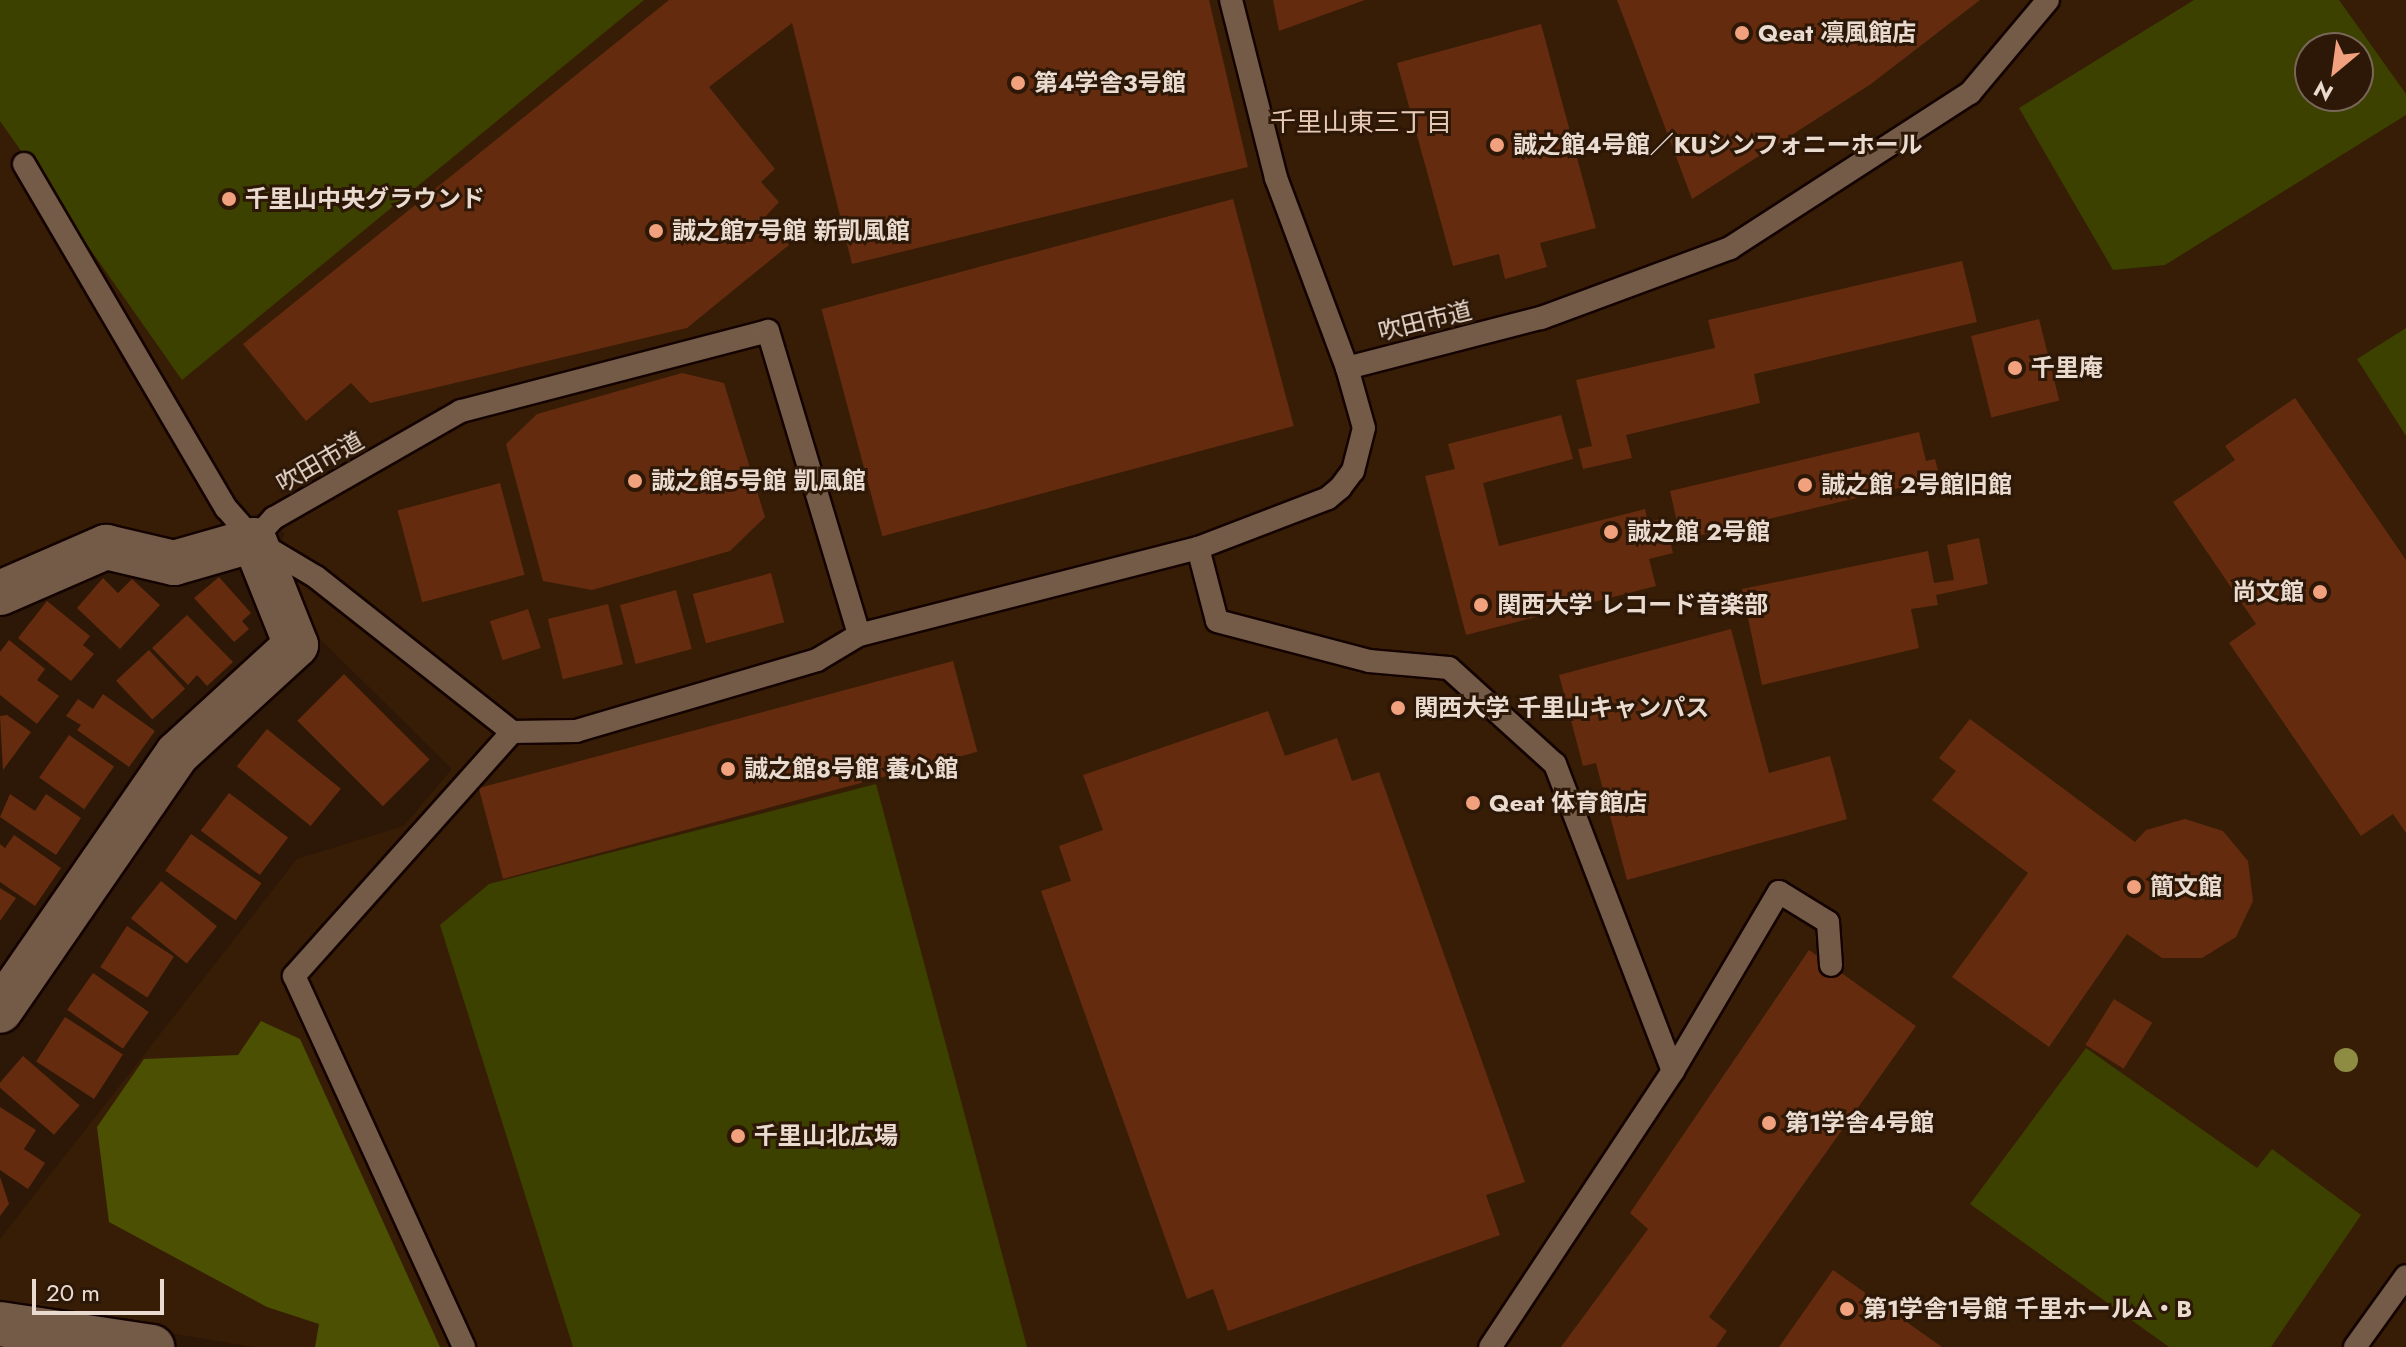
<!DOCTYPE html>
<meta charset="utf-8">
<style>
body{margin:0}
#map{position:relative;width:2406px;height:1347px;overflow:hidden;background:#2d1807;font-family:Jost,"Noto Sans JP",sans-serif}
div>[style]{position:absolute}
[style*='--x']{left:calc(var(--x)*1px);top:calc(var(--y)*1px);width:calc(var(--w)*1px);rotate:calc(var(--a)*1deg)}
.built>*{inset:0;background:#371d06}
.green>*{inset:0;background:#3c4100}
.forest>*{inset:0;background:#4b5003}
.building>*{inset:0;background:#642b0e;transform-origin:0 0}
.roads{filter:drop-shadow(2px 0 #140300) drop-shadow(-2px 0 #140300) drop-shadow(0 2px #140300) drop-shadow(0 -2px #140300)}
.service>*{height:22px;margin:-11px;padding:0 11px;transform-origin:11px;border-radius:11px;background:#745b48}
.minor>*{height:44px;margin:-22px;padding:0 22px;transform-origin:22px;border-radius:22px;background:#745b48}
.trees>*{width:24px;height:24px;margin:-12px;border-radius:50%;background:#8e8c42}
.dots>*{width:22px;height:22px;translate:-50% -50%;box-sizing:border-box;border:4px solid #2d1807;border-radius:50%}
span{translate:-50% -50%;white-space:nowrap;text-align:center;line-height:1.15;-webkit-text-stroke:6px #2d1807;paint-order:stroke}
.poi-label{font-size:24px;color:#eadbd1;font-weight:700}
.left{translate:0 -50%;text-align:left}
.right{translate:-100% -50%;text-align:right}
.street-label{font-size:24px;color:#eadbd1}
.neighbourhood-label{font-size:26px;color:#e7cab5}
.north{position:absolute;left:2294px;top:32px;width:80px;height:80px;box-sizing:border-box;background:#2d1807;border:2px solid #796658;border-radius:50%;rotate:209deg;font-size:22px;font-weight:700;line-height:32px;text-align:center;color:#eadbd1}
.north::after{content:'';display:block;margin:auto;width:28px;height:36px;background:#f1a17d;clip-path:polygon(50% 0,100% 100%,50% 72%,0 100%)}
.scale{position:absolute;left:32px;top:1279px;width:132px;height:36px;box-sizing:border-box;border:4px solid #eadbd1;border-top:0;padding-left:10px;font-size:24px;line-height:28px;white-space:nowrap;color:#eadbd1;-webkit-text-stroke:6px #2d1807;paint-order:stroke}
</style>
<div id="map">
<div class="built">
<div style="clip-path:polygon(evenodd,0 0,2406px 0,2406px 1347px,254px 1347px,0 1305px,0 1239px,297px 859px,404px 826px,452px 769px,297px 616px,277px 553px,285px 533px,256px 514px,209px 535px,0 573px,0 0,2310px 48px,2358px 48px,2358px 96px,2310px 96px,2310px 48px)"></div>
</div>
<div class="green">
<div style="clip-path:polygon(0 0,644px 0,182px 380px,0 121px)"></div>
<div style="clip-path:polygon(evenodd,2194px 0,2339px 0,2406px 94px,2406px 115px,2165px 265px,2113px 270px,2019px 108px,2194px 0,2310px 48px,2358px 48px,2358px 96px,2310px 96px,2310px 48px)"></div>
<div style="clip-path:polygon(2406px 328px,2406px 436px,2357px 359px)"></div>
<div style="clip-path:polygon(876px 784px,1027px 1347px,573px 1347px,440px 925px,489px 884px)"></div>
<div style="clip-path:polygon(2086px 1048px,2257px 1168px,2272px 1149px,2361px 1215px,2271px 1347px,2169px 1347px,1970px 1204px)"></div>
</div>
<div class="forest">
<div style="clip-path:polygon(261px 1021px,300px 1039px,440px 1347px,315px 1347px,319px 1324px,267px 1307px,109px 1222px,97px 1127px,144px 1059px,238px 1055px)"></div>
</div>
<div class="building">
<div style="clip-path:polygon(669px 0,1209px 0,1248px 167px,852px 264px,792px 23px,709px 87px,775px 169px,761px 182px,779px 202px,765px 217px,789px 245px,687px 328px,370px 403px,351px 383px,306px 421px,243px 344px)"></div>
<div style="clip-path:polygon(1273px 0,1365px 0,1279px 31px)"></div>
<div style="clip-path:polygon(1617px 0,1980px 0,1871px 84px,1692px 199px)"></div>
<div style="clip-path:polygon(1541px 24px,1596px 228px,1540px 243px,1547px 267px,1505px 279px,1499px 254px,1453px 266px,1397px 63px)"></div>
<div style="left:1233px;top:199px;width:235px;height:426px;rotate:75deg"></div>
<div style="clip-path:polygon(1962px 261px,1977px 322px,1754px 374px,1760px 403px,1626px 435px,1632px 458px,1583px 469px,1578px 449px,1592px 446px,1576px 380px,1715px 348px,1708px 320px)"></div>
<div style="left:2039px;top:319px;width:84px;height:70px;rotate:76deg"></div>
<div style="clip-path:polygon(682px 373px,724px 383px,765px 517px,730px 551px,592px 590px,543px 581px,506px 444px,537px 414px)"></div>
<div style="clip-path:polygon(2295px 398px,2406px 560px,2406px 833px,2393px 814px,2361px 836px,2229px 643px,2256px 624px,2173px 502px,2235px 460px,2225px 446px)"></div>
<div style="clip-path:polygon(1561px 415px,1573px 459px,1483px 483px,1499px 546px,1645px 509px,1648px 522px,1664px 518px,1673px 553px,1649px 559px,1656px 586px,1466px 635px,1425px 476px,1455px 469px,1448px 444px)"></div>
<div style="clip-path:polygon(1919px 432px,1926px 461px,1935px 459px,1940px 478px,1681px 540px,1670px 491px)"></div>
<div style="left:500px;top:483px;width:95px;height:106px;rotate:75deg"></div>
<div style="clip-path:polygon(1979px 538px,1988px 584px,1936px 595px,1938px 605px,1911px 609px,1919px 648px,1762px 685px,1742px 589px,1928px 551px,1934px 583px,1954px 580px,1947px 545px)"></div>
<div style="left:771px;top:573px;width:51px;height:81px;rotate:75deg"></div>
<div style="clip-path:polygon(219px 577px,251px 613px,242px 621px,249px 629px,234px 642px,194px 598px)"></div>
<div style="clip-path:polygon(103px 578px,118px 593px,132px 579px,160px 605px,120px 649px,77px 608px)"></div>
<div style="left:676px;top:590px;width:61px;height:58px;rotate:75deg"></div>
<div style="clip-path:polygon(47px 601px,90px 636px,83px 645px,94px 654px,71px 681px,18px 638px)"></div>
<div style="left:608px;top:604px;width:62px;height:62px;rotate:76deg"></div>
<div style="left:528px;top:609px;width:41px;height:40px;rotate:72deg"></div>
<div style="clip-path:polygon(187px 615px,233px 662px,207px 686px,197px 675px,188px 685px,152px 648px)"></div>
<div style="clip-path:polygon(1731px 629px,1769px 773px,1830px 756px,1847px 819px,1627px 880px,1596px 763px,1583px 766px,1559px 675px)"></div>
<div style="clip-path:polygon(9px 640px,45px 669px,37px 680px,59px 696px,37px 724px,0 695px,0 652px)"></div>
<div style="left:149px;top:650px;width:53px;height:45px;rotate:47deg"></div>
<div style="left:953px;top:661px;width:94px;height:491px;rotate:75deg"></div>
<div style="left:344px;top:674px;width:121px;height:66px;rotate:45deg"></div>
<div style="clip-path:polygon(103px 694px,155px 731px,129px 767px,77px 730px,81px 725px,66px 716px,78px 699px,93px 709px)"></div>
<div style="clip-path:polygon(1268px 711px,1285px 756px,1337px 738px,1352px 781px,1379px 772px,1525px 1182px,1486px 1195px,1500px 1235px,1228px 1331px,1213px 1289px,1187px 1299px,1041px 891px,1071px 881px,1059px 846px,1103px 830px,1083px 775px)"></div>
<div style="clip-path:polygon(7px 715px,31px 732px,3px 770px,0 716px)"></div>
<div style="clip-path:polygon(1970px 719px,2135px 842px,2146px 830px,2185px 819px,2223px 831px,2248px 861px,2253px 901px,2236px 937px,2202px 958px,2162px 958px,2127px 934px,2049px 1047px,1952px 977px,2028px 873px,1932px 800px,1956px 771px,1939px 758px)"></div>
<div style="left:267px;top:729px;width:95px;height:48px;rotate:39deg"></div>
<div style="left:69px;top:735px;width:55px;height:52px;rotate:35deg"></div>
<div style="left:229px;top:793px;width:74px;height:47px;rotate:37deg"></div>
<div style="clip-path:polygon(10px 794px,35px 811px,46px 794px,81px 818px,56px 855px,0 817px)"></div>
<div style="left:191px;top:834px;width:86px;height:45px;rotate:35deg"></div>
<div style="clip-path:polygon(14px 835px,61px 868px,35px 906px,0 882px,0 844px,5px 848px)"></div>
<div style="left:161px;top:881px;width:72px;height:48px;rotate:39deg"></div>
<div style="clip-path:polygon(0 888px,16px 898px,0 921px)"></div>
<div style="left:127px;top:926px;width:56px;height:49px;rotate:33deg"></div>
<div style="clip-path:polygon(1809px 950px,1916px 1026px,1709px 1317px,1727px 1331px,1716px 1347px,1561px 1347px,1648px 1229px,1630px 1213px)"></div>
<div style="left:93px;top:973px;width:68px;height:45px;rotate:35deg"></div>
<div style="left:2114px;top:999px;width:45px;height:54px;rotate:32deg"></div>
<div style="left:65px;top:1017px;width:69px;height:53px;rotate:33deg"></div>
<div style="left:23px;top:1056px;width:75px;height:39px;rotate:41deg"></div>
<div style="clip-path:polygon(0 1107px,36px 1130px,24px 1149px,45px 1163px,28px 1189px,0 1170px)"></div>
<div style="clip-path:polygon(0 1177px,9px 1204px,0 1216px)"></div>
<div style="clip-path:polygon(1833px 1270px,1942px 1347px,1779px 1347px)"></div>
</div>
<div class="roads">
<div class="service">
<div style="--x:1231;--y:0;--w:184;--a:75.8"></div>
<div style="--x:1276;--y:178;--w:203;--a:69.5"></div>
<div style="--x:24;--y:164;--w:399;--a:59.6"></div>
<div style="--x:226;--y:508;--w:43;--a:48.8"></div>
<div style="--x:254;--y:540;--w:72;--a:30.8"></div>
<div style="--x:316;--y:577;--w:250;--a:38.3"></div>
<div style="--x:512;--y:732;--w:64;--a:-0.9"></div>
<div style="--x:576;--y:731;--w:251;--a:-16.4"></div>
<div style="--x:817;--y:660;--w:49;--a:-30.8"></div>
<div style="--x:254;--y:540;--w:30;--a:-48"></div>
<div style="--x:274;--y:518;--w:215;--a:-29.8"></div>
<div style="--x:461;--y:411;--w:317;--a:-14.6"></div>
<div style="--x:768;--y:331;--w:317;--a:73.3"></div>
<div style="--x:859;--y:635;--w:350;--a:-14.4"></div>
<div style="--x:1198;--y:548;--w:139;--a:-21"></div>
<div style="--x:1328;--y:498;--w:16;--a:-40"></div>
<div style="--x:1340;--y:488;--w:21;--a:-53"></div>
<div style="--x:1353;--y:471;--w:44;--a:-75.7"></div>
<div style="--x:1364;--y:428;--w:62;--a:-105.8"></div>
<div style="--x:1347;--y:368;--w:200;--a:-14.5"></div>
<div style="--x:1541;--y:318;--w:202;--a:-20.3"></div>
<div style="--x:1730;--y:248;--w:286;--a:-32.9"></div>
<div style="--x:1970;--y:93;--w:121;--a:-50"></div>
<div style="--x:1198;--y:548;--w:75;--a:75.4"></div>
<div style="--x:1217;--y:621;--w:157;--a:14.7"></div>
<div style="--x:1369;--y:661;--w:80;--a:5"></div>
<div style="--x:1449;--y:668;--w:143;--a:42.2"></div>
<div style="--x:1555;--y:764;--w:329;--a:69"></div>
<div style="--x:1673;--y:1071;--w:331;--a:123.5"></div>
<div style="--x:1673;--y:1071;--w:208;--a:-59.4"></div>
<div style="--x:1779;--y:892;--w:57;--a:31.5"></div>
<div style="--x:1828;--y:922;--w:43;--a:86"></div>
<div style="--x:464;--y:1347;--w:408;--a:-114.6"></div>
<div style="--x:294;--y:976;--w:327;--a:-48.2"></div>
<div style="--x:2355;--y:1347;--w:87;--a:-54.3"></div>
</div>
<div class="minor">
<div style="--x:0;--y:593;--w:116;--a:-23.5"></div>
<div style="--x:106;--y:547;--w:70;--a:13.2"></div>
<div style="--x:174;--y:563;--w:83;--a:-16"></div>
<div style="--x:254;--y:540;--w:113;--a:68.2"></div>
<div style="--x:296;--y:645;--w:161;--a:137.5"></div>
<div style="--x:177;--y:754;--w:312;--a:124.6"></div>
<div style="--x:0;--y:1324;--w:154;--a:8.6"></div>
</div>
</div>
<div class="trees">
<div style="left:2346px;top:1060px"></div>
</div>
<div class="dots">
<div style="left:1742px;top:33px;background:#f1a17d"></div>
<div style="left:1018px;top:83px;background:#f1a17d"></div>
<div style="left:1497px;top:145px;background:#f1a17d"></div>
<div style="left:229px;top:199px;background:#f1a17d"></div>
<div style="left:656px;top:231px;background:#f1a17d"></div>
<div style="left:2015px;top:368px;background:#f1a17d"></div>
<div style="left:635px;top:481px;background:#f1a17d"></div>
<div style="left:1805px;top:485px;background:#f1a17d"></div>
<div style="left:1611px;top:532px;background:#f1a17d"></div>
<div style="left:2320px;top:592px;background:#f1a17d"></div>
<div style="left:1481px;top:605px;background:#f1a17d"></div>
<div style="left:1398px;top:708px;background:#f1a17d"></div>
<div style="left:728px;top:769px;background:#f1a17d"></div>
<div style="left:1473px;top:803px;background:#f1a17d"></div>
<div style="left:2134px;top:887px;background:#f1a17d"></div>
<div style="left:1769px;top:1123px;background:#f1a17d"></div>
<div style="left:738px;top:1136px;background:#f1a17d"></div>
<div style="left:1847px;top:1309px;background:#f1a17d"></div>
</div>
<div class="poi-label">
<span class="left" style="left:1758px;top:33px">Qeat 凛風館店</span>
<span class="left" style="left:1034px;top:83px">第4学舎3号館</span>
<span class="left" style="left:1513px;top:145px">誠之館4号館／KUシンフォニーホール</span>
<span class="left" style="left:245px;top:199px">千里山中央グラウンド</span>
<span class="left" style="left:672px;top:231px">誠之館7号館 新凱風館</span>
<span class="left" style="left:2031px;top:368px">千里庵</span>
<span class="left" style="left:651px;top:481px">誠之館5号館 凱風館</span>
<span class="left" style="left:1821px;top:485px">誠之館 2号館旧館</span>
<span class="left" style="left:1627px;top:532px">誠之館 2号館</span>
<span class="right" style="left:2304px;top:592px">尚文館</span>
<span class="left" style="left:1497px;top:605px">関西大学 レコード音楽部</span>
<span class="left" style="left:1414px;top:708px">関西大学 千里山キャンパス</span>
<span class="left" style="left:744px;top:769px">誠之館8号館 養心館</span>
<span class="left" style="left:1489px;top:803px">Qeat 体育館店</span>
<span class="left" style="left:2150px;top:887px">簡文館</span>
<span class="left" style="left:1785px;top:1123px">第1学舎4号館</span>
<span class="left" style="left:754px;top:1136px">千里山北広場</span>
<span class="left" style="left:1863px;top:1309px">第1学舎1号館 千里ホールA・B</span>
</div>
<div class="street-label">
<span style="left:1425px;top:321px;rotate:-14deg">吹田市道</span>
<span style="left:320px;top:462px;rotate:-30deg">吹田市道</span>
</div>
<div class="neighbourhood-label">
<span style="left:1361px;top:123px">千里山東三丁目</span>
</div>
<div class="north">N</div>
<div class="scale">20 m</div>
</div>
